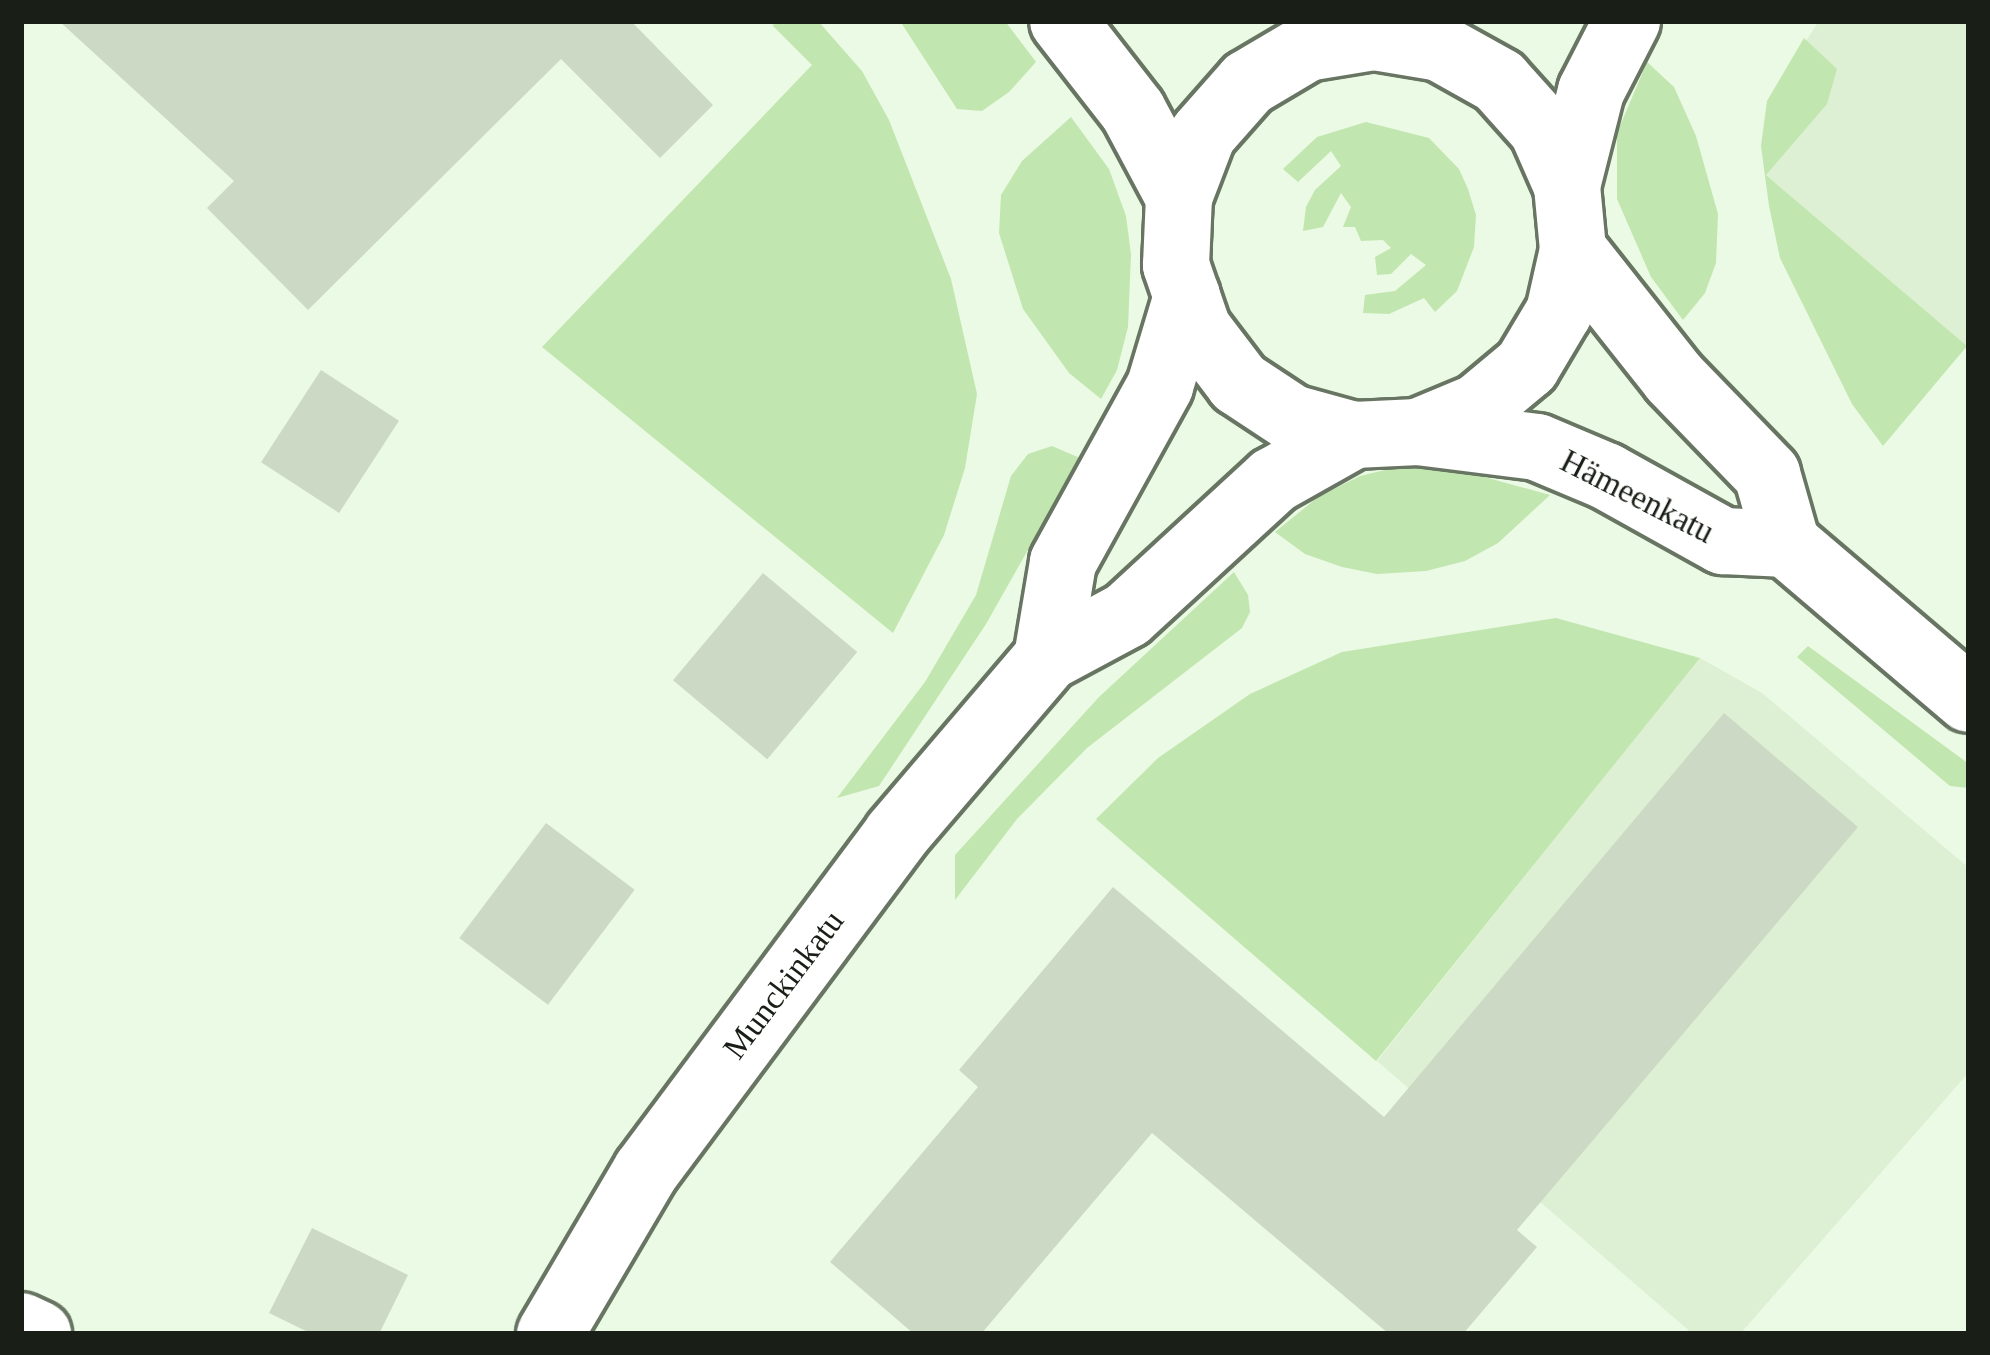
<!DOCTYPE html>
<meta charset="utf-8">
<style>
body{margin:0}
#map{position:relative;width:1990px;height:1355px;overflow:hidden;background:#ebfae4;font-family:Georgia,serif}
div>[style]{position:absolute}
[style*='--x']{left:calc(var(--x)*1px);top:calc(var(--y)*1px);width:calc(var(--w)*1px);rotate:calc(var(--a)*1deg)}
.built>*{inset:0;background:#ddf0d3}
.green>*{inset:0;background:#c2e6af}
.building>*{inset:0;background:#ccdac5;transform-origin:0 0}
.roads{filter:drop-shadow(3px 0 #687562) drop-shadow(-3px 0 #687562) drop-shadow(0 3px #687562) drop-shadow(0 -3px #687562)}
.street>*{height:66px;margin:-33px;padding:0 33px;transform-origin:33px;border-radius:33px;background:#fff}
.secondary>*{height:66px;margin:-33px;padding:0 33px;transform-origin:33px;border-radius:33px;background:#fff}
span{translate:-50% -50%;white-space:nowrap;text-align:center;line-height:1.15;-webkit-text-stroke:9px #fff;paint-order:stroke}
.street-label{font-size:33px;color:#191e16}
.frame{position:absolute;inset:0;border:24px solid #191e16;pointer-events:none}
</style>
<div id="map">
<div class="built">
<div style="clip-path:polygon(1819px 21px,1969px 21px,1967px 346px,1765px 174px,1767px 101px)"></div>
<div style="clip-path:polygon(1700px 658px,1762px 693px,1969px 868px,1969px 1072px,1740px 1334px,1693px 1334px,1377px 1061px)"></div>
</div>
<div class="green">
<div style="clip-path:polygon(783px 21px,818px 21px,862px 71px,889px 120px,951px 279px,977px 394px,965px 468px,944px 535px,893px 633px,542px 347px,812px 65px,772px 25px)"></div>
<div style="clip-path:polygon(900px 21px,1005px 21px,1036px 62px,1009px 92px,982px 111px,957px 109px)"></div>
<div style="clip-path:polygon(1804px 38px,1837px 69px,1827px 104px,1766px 175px,1967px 346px,1883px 446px,1852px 404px,1780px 258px,1769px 206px,1761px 146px,1767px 101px)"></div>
<div style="clip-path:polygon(1647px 62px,1674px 87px,1696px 136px,1718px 214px,1716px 263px,1705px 293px,1683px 320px,1651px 277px,1617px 199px,1617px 133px)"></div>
<div style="clip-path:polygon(1071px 117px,1109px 169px,1126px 216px,1131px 254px,1128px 327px,1117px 370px,1101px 399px,1069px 373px,1023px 309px,999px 233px,1001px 195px,1022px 161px)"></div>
<div style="clip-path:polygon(1366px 122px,1429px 138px,1459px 169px,1468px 189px,1476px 215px,1474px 247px,1457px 291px,1435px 312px,1424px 298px,1389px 314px,1363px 313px,1365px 295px,1395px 291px,1426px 265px,1411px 254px,1391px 274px,1377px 275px,1375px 257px,1391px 248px,1383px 240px,1361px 241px,1355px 227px,1343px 227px,1351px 207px,1341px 193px,1323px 227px,1303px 231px,1306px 207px,1315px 190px,1341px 166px,1331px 151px,1298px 182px,1283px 169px,1317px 137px)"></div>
<div style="clip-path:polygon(1052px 446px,1080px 458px,986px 624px,879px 786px,837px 798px,925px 682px,976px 595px,1011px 476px,1028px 454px)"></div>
<div style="clip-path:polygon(1448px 467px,1550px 495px,1498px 543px,1465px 561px,1426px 571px,1377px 574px,1342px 567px,1305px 554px,1275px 532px,1318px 497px,1360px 476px,1393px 468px)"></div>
<div style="clip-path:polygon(1234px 572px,1248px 595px,1250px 612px,1242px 628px,1087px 748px,1017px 819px,955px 900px,955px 855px,1099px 697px)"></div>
<div style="clip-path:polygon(1556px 618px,1700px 658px,1376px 1061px,1096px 819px,1158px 758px,1250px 694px,1342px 652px)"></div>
<div style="clip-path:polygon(1808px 646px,1969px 764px,1969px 788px,1950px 786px,1797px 657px)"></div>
</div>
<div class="building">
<div style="clip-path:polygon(59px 21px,631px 21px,713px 105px,660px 158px,561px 59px,308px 310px,207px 208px,234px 181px)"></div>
<div style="left:321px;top:370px;width:93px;height:110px;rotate:33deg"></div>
<div style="left:763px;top:573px;width:123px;height:140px;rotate:40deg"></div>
<div style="clip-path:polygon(1724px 713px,1858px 827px,1517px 1230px,1537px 1247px,1463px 1334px,1389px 1334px,1152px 1133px,981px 1334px,914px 1334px,830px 1262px,978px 1087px,959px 1070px,1113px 887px,1384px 1117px)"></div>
<div style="left:546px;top:823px;width:111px;height:144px;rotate:37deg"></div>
<div style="clip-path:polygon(312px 1228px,408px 1275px,379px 1334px,312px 1334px,269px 1313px)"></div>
</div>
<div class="roads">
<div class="street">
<div style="--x:21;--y:1326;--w:19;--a:25"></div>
</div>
<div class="secondary">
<div style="--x:1063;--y:21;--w:114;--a:52.1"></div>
<div style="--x:1133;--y:111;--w:98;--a:61.9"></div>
<div style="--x:1374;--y:37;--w:67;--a:9.5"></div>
<div style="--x:1440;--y:48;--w:68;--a:29.2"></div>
<div style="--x:1499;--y:81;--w:64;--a:48.1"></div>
<div style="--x:1542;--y:129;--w:62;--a:66.3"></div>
<div style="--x:1567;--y:186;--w:64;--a:84.6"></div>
<div style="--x:1573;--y:250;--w:64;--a:102.7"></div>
<div style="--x:1559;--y:312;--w:63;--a:120.7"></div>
<div style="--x:1527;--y:366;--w:64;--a:140.1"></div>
<div style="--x:1478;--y:407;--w:65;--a:157.4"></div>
<div style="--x:1418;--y:432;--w:64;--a:177.3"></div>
<div style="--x:1354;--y:435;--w:64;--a:-164.7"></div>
<div style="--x:1292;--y:418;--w:64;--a:-146.6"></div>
<div style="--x:1239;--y:383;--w:68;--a:-127.2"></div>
<div style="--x:1198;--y:329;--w:68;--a:-109"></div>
<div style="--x:1176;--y:265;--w:68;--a:-87.5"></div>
<div style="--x:1179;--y:197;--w:67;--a:-69.1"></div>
<div style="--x:1203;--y:134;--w:68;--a:-48.6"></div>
<div style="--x:1248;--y:83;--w:69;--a:-30.7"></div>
<div style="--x:1307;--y:48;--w:68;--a:-9.3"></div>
<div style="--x:1374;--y:37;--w:35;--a:-27"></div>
<div style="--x:1567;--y:186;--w:98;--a:-75.8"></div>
<div style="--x:1591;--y:91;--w:79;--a:-62.8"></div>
<div style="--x:1573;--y:250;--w:163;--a:51.7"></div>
<div style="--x:1674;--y:378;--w:134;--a:45.9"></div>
<div style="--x:1767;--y:474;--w:73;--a:74.1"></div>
<div style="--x:1787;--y:544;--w:239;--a:40.4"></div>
<div style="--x:1418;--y:432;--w:120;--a:7.2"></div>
<div style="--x:1537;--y:447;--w:75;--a:22.8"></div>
<div style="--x:1606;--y:476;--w:134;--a:29.1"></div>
<div style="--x:1723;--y:541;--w:64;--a:2.7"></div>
<div style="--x:1047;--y:658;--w:97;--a:-80.5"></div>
<div style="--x:1063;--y:562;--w:201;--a:-61.1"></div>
<div style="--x:1160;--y:386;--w:94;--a:-73.3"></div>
<div style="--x:550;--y:1334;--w:189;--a:-59.5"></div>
<div style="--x:646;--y:1171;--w:419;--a:-53.3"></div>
<div style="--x:896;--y:835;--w:233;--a:-49.5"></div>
<div style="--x:1047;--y:658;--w:91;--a:-28.3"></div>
<div style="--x:1127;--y:615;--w:200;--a:-42.6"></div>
<div style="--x:1274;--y:480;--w:92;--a:-29.4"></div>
</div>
</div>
<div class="street-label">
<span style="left:1637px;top:497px;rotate:27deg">Hämeenkatu</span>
<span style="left:784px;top:985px;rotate:-53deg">Munckinkatu</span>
</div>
<div class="frame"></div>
</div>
